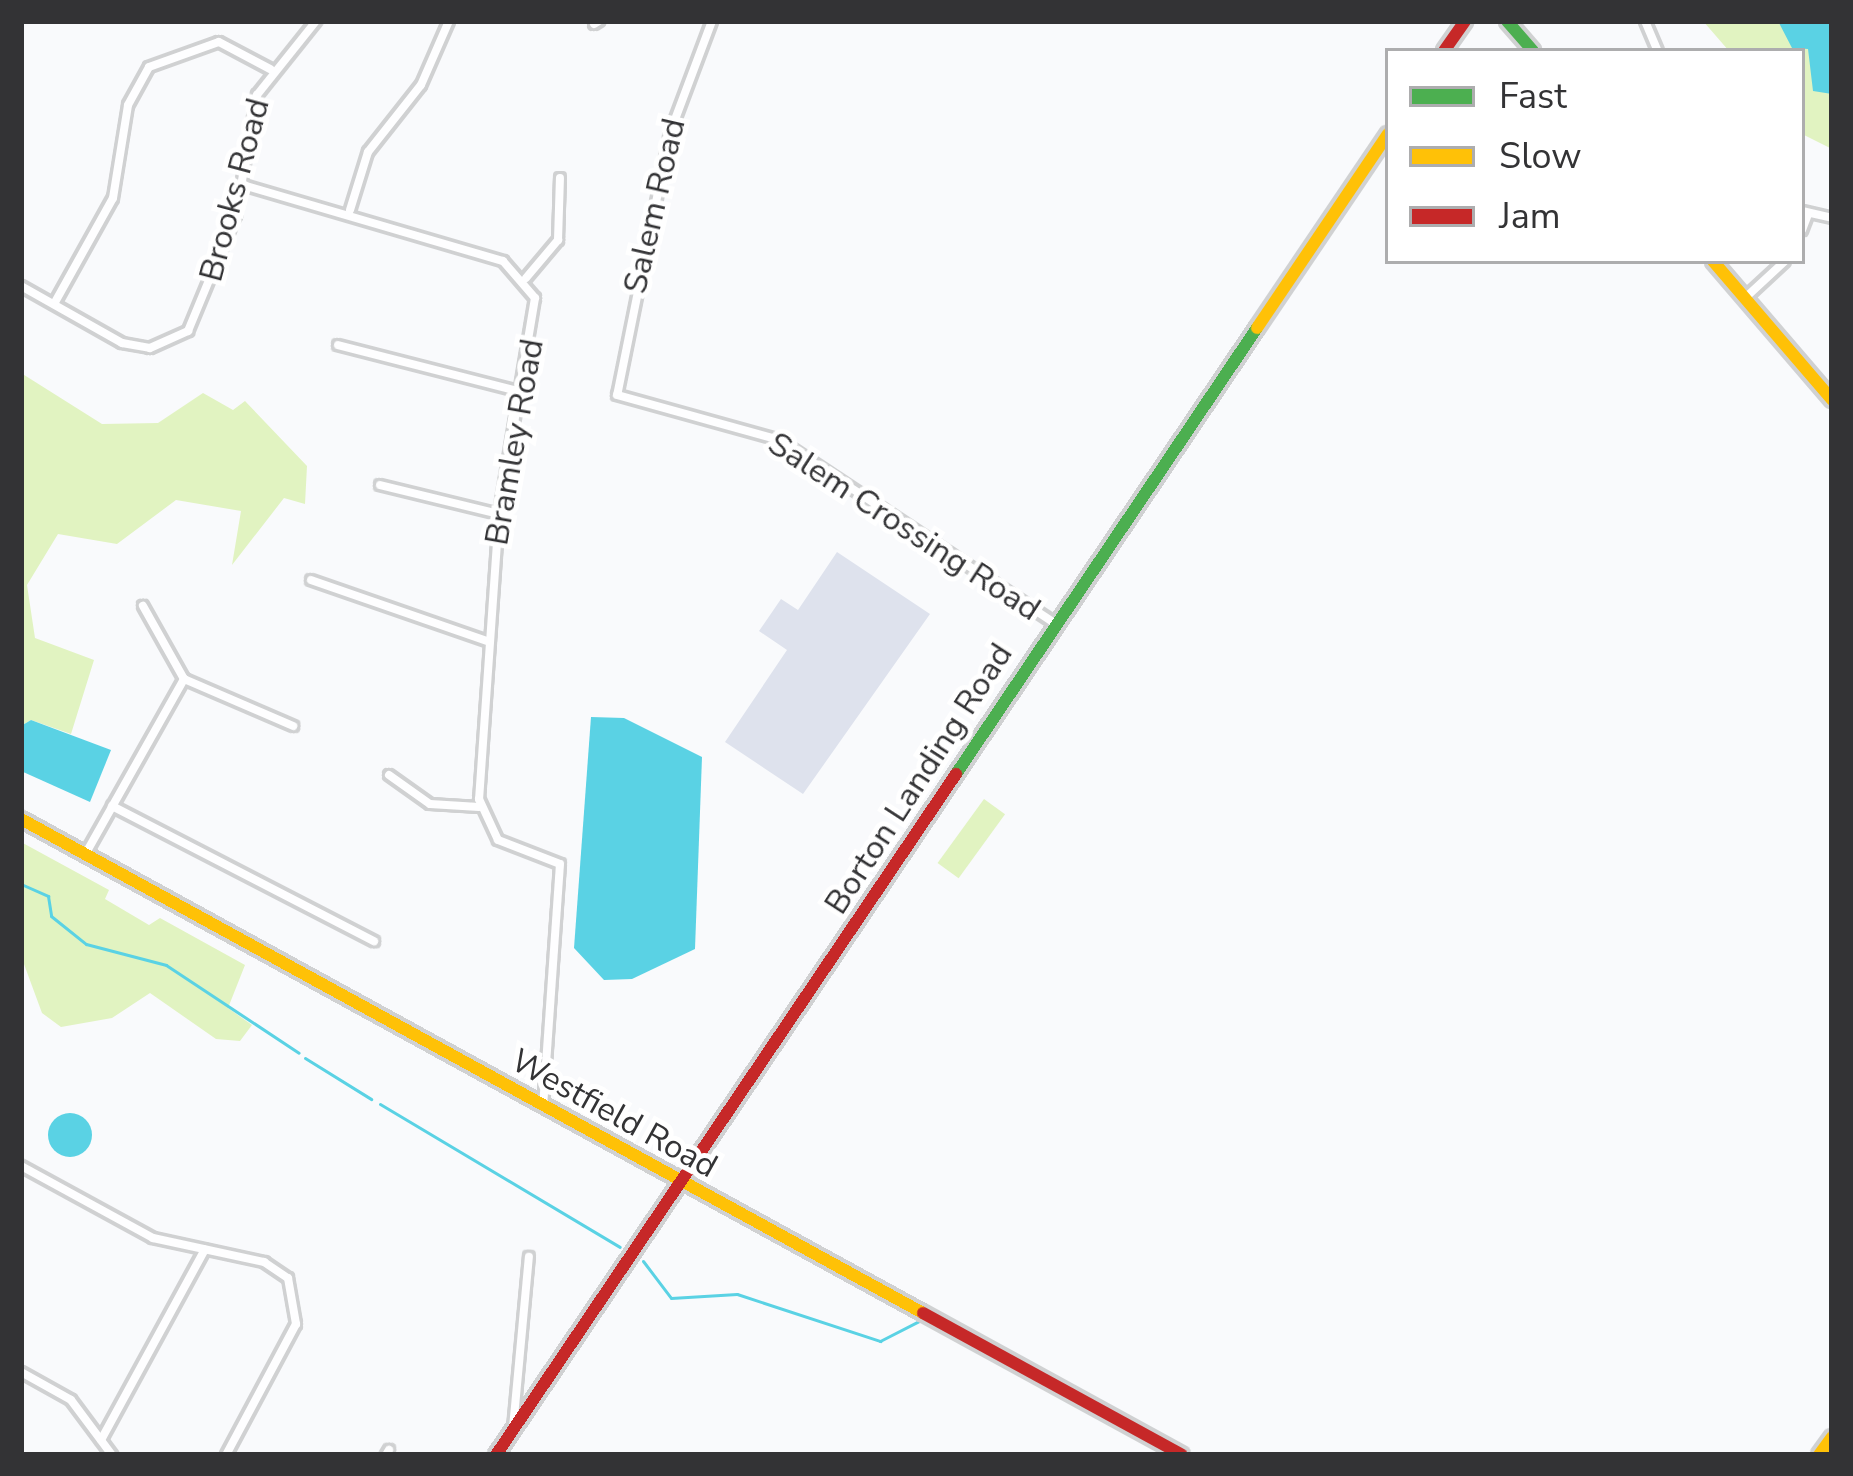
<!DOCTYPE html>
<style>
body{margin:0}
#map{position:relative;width:1853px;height:1476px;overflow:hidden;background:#f9fafc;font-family:"Nunito Sans",sans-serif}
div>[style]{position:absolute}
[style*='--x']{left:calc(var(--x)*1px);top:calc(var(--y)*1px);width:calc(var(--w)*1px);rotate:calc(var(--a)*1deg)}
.green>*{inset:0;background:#e1f3c1;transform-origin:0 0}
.water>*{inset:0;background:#5ad2e4}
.round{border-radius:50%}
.stream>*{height:3px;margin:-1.5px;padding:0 1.5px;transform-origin:1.5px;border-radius:1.5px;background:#5ad2e4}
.building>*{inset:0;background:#dee2ed}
.roads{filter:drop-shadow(3px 0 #d0d1d2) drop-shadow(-3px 0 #d0d1d2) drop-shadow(0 3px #d0d1d2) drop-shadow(0 -3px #d0d1d2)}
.street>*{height:8px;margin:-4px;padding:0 4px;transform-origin:4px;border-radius:4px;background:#fefeff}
.fast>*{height:12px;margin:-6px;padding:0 6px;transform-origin:6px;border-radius:6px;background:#4caf50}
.slow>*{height:12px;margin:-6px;padding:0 6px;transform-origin:6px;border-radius:6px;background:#ffc107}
.jam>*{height:12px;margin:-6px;padding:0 6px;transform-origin:6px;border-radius:6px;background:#c62828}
span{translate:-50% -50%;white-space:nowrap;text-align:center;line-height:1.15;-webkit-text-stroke:10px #fff;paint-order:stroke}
.street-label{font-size:33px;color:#333335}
.frame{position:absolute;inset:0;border:24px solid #333335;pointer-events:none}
.legend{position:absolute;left:1385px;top:48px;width:420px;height:216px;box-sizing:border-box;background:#fff;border:3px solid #adadae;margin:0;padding:15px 21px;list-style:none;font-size:36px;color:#333335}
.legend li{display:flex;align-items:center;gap:24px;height:60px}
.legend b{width:60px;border:3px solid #adadae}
</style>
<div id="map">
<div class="green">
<div style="clip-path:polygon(1703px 21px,1832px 21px,1832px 149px,1802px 134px,1802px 51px,1729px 51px)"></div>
<div style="clip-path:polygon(21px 373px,102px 424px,158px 423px,203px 393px,233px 410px,245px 401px,307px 466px,305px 504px,284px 498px,232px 565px,241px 511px,176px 500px,117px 544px,58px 534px,27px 585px,35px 638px,94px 660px,71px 734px,31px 720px,21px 726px)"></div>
<div style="left:984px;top:799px;width:26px;height:79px;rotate:36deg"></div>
<div style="clip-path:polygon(21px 842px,109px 890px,105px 899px,149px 925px,160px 918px,245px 965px,228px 1008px,252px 1025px,240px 1041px,216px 1039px,150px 993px,112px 1018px,61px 1027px,42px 1013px,21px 956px)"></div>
</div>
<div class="water">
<div style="clip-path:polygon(1778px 21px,1832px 21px,1832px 94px,1813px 91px,1808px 49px,1792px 48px)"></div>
<div style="clip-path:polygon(591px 717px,624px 718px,702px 757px,695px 949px,632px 979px,604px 980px,574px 948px)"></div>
<div style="clip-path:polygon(31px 720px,111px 750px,90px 802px,21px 771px,21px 726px)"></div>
<div class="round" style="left:48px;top:1113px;width:44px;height:44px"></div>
</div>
<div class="stream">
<div style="--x:21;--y:884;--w:30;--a:24"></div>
<div style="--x:48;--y:896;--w:20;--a:81"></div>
<div style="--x:51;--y:916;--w:45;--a:38.7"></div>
<div style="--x:86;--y:944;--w:83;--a:14.7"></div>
<div style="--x:166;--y:965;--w:159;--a:33.5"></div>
<div style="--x:305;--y:1058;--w:78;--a:31.8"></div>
<div style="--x:380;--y:1104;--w:279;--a:30.8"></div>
<div style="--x:643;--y:1261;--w:46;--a:52.9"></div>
<div style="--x:671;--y:1298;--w:66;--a:-3.5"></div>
<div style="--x:737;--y:1294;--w:151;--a:18.2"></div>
<div style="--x:880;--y:1341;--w:48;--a:-27.1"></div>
</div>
<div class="building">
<div style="clip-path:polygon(837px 552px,930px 614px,803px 794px,725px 742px,787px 650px,759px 631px,781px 599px,798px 610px)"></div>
</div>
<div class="roads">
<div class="street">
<div style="--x:712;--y:21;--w:120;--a:110.6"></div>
<div style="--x:670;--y:133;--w:267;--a:101.4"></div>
<div style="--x:617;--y:395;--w:168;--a:15.5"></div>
<div style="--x:779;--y:440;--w:330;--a:33.6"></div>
<div style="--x:1645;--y:21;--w:33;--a:67"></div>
<div style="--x:594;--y:24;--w:6;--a:-31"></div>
<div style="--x:243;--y:185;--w:271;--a:16.3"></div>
<div style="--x:503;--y:261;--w:49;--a:49.1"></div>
<div style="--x:535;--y:298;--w:219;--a:99.5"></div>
<div style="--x:499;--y:514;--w:286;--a:94"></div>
<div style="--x:479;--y:799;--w:45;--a:65.1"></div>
<div style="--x:498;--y:840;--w:66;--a:21.2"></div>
<div style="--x:560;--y:864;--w:242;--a:94"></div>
<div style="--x:350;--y:210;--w:61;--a:-72.8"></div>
<div style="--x:368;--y:152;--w:85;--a:-51.7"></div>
<div style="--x:421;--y:85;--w:70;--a:-66.4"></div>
<div style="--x:1802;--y:211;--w:31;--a:13"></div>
<div style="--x:1802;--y:230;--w:17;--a:-69"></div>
<div style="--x:526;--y:278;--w:50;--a:-49.9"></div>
<div style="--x:558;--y:240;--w:62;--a:-88.2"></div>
<div style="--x:21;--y:286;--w:116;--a:29.4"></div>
<div style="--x:122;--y:343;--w:28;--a:10"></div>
<div style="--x:150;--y:348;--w:42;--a:-24.1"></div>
<div style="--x:188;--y:331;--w:126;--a:-67.5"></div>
<div style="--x:236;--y:215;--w:122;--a:-80.1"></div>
<div style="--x:257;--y:95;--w:95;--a:-51.4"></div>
<div style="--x:1745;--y:298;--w:54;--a:-42.8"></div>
<div style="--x:54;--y:304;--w:121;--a:-60.9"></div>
<div style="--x:113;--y:198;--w:94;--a:-80.8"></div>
<div style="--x:128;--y:105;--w:43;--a:-61.1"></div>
<div style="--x:149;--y:67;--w:74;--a:-19.7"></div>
<div style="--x:219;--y:42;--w:58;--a:27.9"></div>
<div style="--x:338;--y:345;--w:189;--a:14.4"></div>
<div style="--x:380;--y:485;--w:122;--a:13.7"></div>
<div style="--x:311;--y:580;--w:186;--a:19.1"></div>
<div style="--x:184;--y:679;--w:119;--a:23.3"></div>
<div style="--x:389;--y:775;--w:50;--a:35.3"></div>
<div style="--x:430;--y:804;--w:49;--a:3.5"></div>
<div style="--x:112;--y:806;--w:295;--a:27.3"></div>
<div style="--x:86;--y:853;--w:200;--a:-60.6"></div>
<div style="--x:184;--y:679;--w:84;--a:-119.3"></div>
<div style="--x:21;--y:1166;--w:150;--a:28.6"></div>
<div style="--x:153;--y:1238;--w:114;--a:12.2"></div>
<div style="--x:264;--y:1262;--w:29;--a:34"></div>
<div style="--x:288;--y:1278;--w:47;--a:80.1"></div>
<div style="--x:296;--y:1324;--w:149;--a:118.1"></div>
<div style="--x:21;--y:1372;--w:57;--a:29.2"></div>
<div style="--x:71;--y:1400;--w:69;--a:53.3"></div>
<div style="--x:513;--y:1428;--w:172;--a:-84.7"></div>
<div style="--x:101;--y:1440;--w:217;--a:-61.4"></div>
<div style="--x:386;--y:1455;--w:6;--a:-59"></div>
</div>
<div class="fast">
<div style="--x:1507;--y:21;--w:40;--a:49"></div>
<div style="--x:956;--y:774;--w:538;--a:-55.99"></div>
</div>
<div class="slow">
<div style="--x:1713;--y:261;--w:183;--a:49.4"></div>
<div style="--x:1257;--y:328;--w:234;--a:-56"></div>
<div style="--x:21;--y:819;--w:1028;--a:28.71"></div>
<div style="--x:1819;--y:1455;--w:22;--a:-54"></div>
</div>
<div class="jam">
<div style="--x:1444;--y:51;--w:37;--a:-55"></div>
<div style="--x:923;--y:1313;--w:295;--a:28.7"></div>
<div style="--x:496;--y:1455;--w:822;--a:-55.96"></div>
</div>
</div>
<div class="street-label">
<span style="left:235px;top:190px;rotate:-75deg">Brooks Road</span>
<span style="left:655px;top:206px;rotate:-77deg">Salem Road</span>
<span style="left:515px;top:442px;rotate:-80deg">Bramley Road</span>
<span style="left:904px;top:527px;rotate:33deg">Salem Crossing Road</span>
<span style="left:919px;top:779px;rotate:-57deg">Borton Landing Road</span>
<span style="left:614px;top:1114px;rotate:29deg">Westfield Road</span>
</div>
<div class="frame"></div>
<ul class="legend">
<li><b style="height:15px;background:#4caf50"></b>Fast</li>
<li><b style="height:15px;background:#ffc107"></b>Slow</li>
<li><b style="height:15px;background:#c62828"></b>Jam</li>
</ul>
</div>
